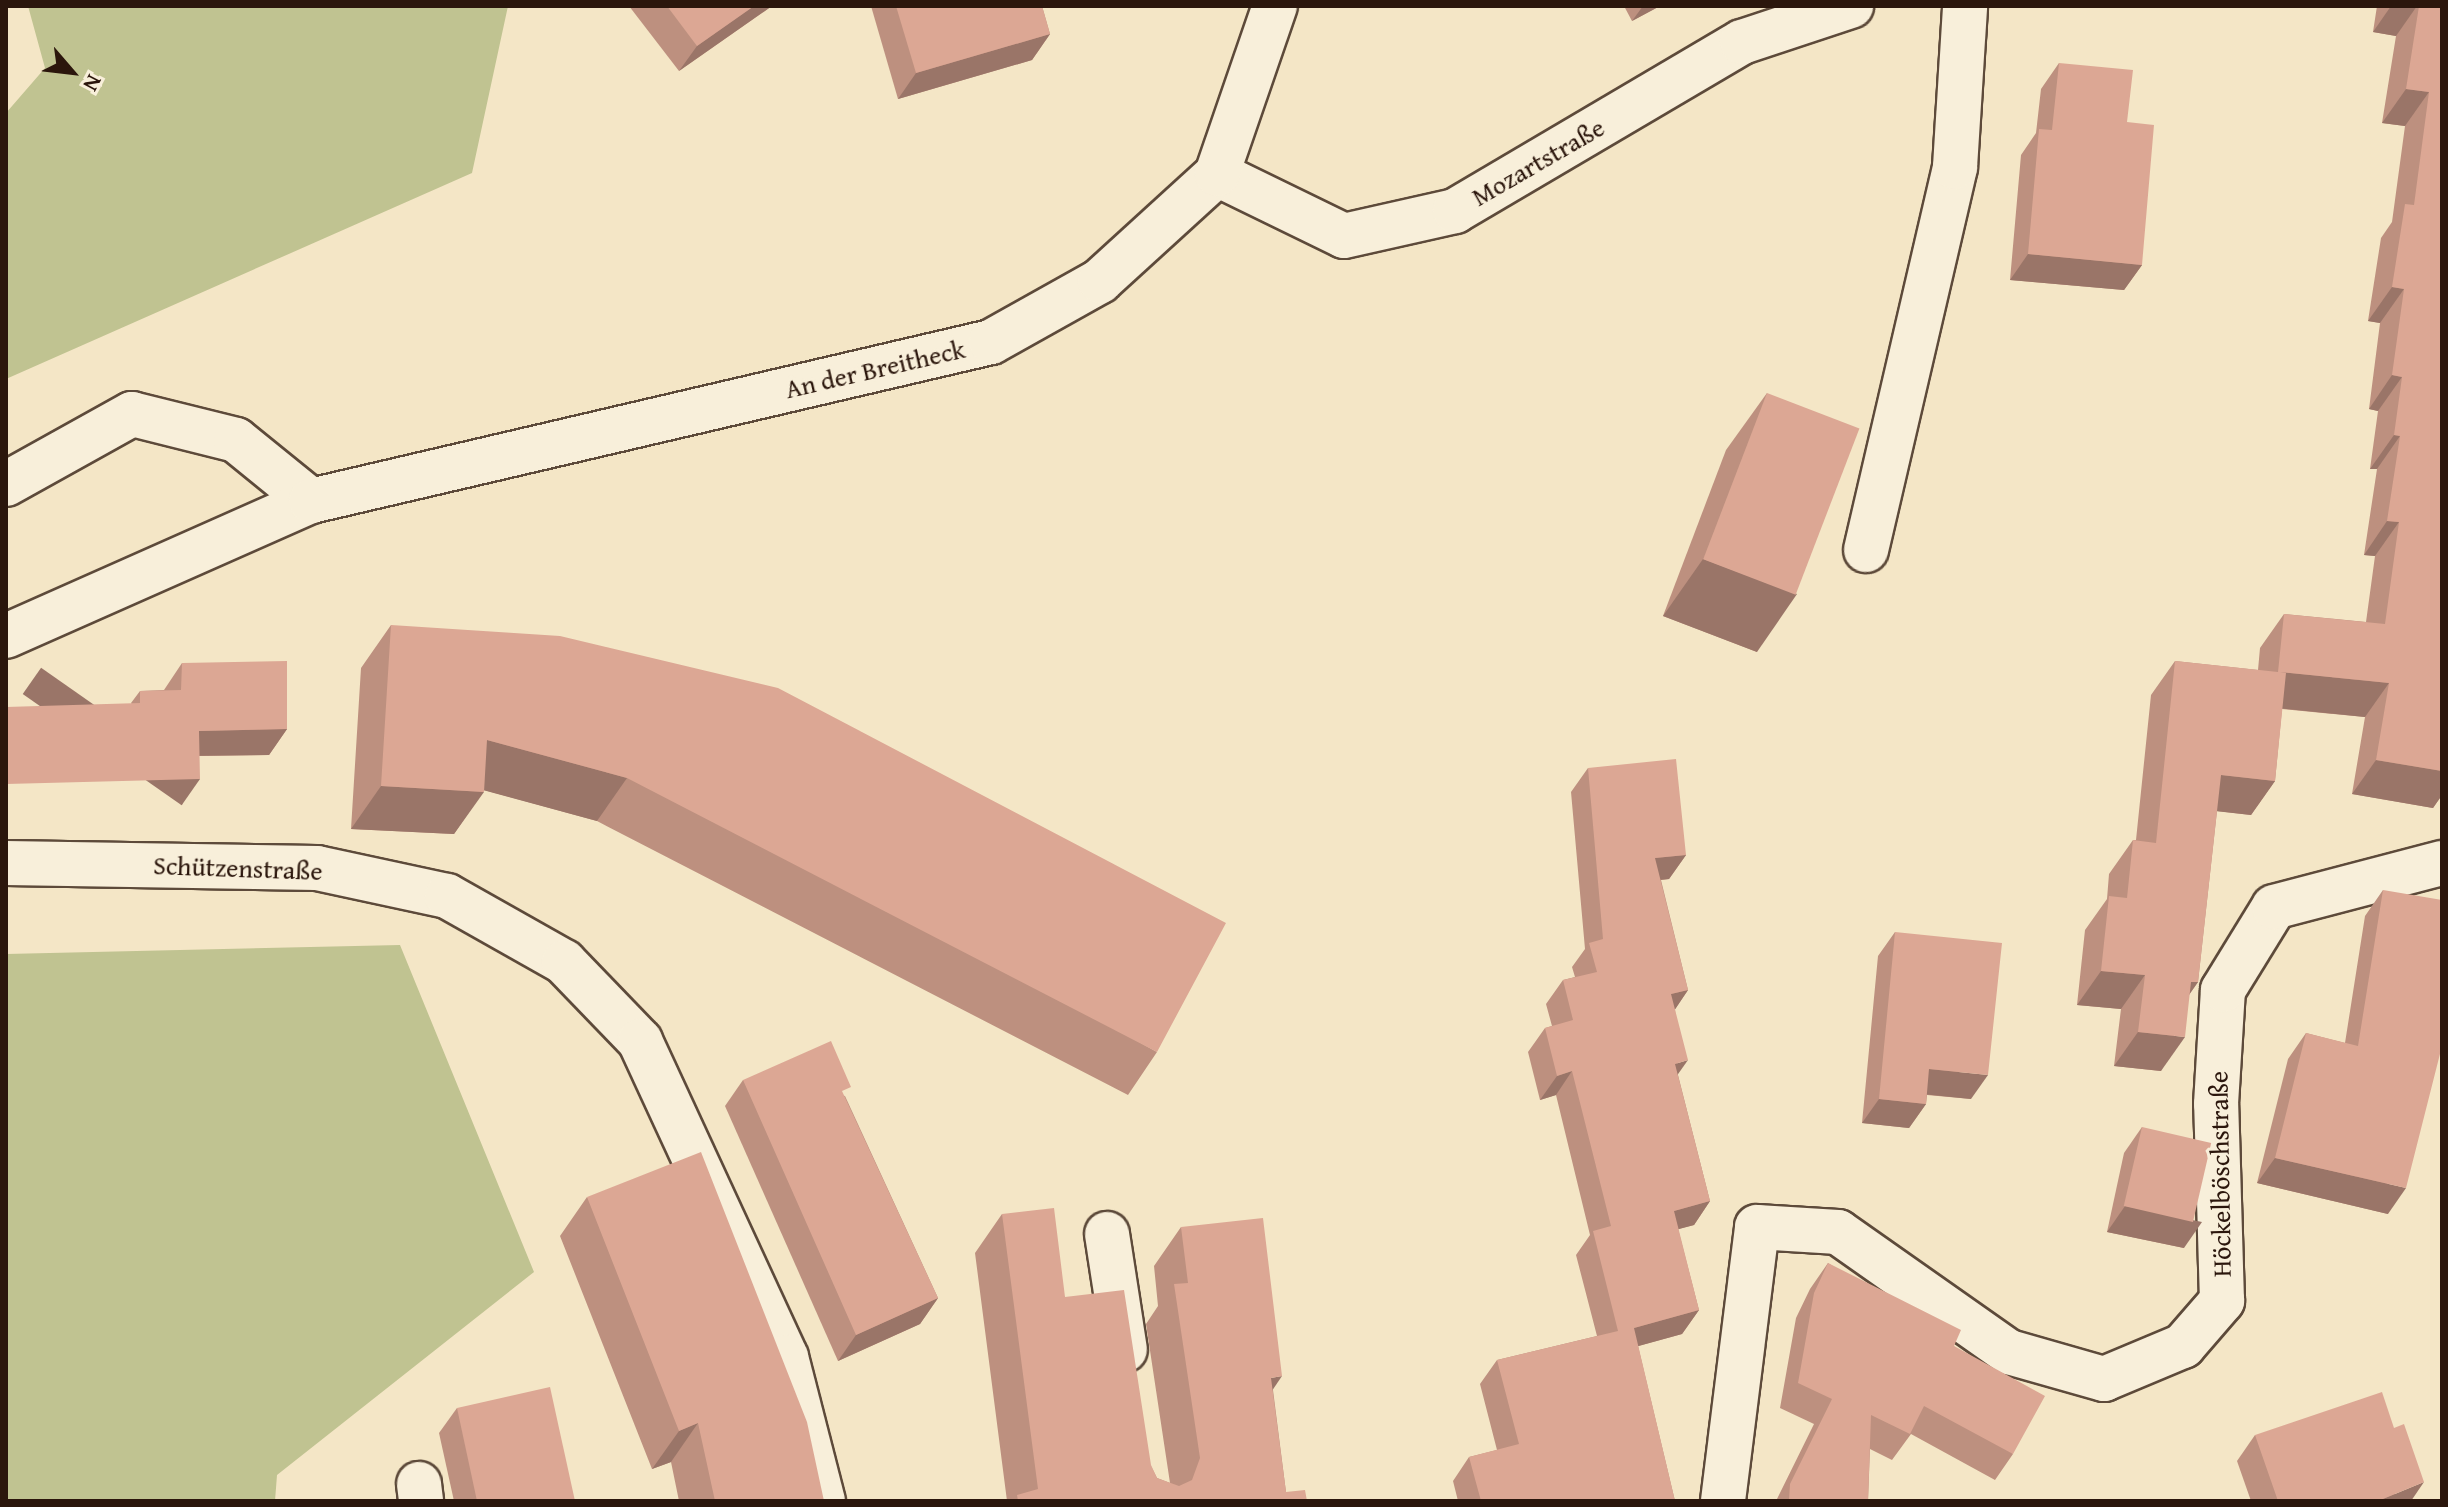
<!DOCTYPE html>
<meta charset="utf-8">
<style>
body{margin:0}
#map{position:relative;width:2448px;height:1507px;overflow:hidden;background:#f4e6c6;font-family:"Gentium Book Plus",serif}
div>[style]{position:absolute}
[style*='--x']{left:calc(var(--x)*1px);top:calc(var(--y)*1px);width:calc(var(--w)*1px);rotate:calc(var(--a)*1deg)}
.green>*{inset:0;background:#c0c391}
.roads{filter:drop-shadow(2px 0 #5d4a3a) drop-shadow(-2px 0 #5d4a3a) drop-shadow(0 2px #5d4a3a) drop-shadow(0 -2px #5d4a3a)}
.minor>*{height:44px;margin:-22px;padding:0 22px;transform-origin:22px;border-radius:22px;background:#f8efda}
.wall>*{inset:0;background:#bd907f}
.shaded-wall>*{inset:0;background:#9a7568;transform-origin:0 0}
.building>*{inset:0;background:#dca794;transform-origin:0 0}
span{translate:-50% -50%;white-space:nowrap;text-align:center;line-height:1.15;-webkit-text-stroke:6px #f8efda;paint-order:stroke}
.street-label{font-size:26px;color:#2b160c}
.frame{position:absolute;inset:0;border:8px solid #2b160c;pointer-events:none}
.north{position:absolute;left:32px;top:32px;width:80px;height:80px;-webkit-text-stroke:6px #f8efda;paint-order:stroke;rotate:118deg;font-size:22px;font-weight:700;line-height:32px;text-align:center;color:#2b160c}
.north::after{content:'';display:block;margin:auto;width:28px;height:36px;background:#2b160c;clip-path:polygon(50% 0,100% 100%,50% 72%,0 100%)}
</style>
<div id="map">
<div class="green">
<div style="clip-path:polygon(28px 6px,508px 6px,472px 173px,6px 379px,6px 113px,45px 68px)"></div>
<div style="clip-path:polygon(400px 945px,534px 1272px,277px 1475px,275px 1501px,6px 1501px,6px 954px)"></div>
</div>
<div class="roads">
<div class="minor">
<div style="--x:1217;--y:174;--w:141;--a:26"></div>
<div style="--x:1344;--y:236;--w:114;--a:-12.7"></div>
<div style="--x:1455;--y:211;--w:333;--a:-30.5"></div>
<div style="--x:1742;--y:42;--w:115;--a:-18.3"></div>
<div style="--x:6;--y:484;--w:144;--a:-29.1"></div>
<div style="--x:132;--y:414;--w:107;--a:14"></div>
<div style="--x:236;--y:440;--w:97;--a:39.1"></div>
<div style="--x:1866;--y:550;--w:393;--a:-76.9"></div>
<div style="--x:1955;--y:167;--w:161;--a:-86.4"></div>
<div style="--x:6;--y:636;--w:334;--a:-23.9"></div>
<div style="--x:311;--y:501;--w:698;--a:-13.16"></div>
<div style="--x:991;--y:342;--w:125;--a:-29.2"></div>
<div style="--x:1100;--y:281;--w:159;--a:-42.4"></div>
<div style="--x:1217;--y:174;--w:178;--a:-71"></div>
<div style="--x:6;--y:863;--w:311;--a:0.9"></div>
<div style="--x:317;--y:868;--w:133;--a:12.2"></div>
<div style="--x:447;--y:896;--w:134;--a:29.4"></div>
<div style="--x:564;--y:962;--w:110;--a:46.1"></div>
<div style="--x:640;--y:1041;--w:348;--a:65.2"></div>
<div style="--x:786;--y:1357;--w:149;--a:75.6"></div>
<div style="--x:1107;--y:1234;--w:117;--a:81.2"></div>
<div style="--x:419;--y:1484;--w:17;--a:83"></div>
<div style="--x:1723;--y:1501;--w:276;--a:-82.9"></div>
<div style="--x:1757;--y:1227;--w:81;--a:3.5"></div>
<div style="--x:1838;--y:1232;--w:209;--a:35.1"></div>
<div style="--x:2009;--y:1352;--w:99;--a:15.9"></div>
<div style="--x:2104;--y:1379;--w:86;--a:-22.7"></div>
<div style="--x:2183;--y:1346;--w:60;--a:-49.1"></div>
<div style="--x:2222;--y:1301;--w:197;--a:-91.7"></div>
<div style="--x:2216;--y:1104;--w:114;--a:-86.5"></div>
<div style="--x:2223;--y:990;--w:97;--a:-58.4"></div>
<div style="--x:2274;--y:907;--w:174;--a:-14.7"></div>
</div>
</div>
<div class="wall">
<div style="clip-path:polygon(629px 6px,772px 6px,679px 71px)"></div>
<div style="clip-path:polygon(871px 6px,1042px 6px,1050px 34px,1032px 60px,898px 99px)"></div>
<div style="clip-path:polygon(1624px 6px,1660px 6px,1632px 21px)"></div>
<div style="clip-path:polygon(2377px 6px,2442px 6px,2442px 795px,2433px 808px,2352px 794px,2365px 717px,2282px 709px,2275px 781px,2251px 815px,2217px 811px,2198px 982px,2189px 995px,2161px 1071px,2114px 1066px,2121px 1009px,2077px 1005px,2085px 930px,2107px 899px,2109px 874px,2133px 840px,2136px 840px,2151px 695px,2175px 661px,2258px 670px,2260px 648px,2284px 614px,2366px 622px,2375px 556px,2364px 555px,2377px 469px,2370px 469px,2378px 411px,2369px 409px,2380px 323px,2368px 321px,2381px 238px,2392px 222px,2405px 126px,2382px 123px,2396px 36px,2373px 32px)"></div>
<div style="clip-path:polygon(2059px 63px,2127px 122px,2142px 265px,2124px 290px,2010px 280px,2021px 155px,2036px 133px,2041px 89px)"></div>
<div style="clip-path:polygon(1767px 393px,1757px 652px,1663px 616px,1726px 450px)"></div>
<div style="clip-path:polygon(391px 625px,1157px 1052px,1128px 1095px,597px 821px,484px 790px,454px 834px,351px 829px,361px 668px)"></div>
<div style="clip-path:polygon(182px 663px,287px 729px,269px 755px,199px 756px,182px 805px,131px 703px,140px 691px,164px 690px)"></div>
<div style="clip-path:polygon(1588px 768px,1686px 855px,1669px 879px,1661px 880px,1688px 990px,1675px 1009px,1678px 1075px,1710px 1201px,1694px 1225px,1678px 1229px,1699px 1310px,1682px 1334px,1638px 1346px,1675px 1501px,1458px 1501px,1453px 1481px,1469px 1457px,1497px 1450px,1480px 1384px,1497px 1360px,1597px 1336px,1576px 1255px,1590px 1235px,1556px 1095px,1540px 1100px,1528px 1052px,1545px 1028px,1552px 1026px,1546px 1004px,1563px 980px,1575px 977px,1572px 967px,1585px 949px,1571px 792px)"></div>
<div style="clip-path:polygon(2383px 890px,2388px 1214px,2257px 1183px,2288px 1059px,2306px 1033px,2345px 1043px,2365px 916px)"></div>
<div style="clip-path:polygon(1895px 932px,1971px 1099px,1927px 1095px,1926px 1104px,1909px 1128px,1862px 1123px,1878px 956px)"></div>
<div style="clip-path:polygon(743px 1080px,845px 1096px,938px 1298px,920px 1324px,838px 1361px,725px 1106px)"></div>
<div style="clip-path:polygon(2142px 1127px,2184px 1248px,2107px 1232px,2124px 1153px)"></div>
<div style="clip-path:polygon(587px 1197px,824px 1501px,679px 1501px,671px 1462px,652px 1469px,560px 1236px)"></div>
<div style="clip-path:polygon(1002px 1214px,1065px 1297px,1157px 1478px,1170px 1483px,1146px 1324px,1158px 1306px,1154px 1266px,1181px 1227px,1273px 1390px,1286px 1492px,1307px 1501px,1007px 1501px,975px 1253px)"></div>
<div style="clip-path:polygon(1828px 1263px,1954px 1346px,2013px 1454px,1995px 1480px,1911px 1434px,1892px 1460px,1870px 1449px,1868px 1501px,1776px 1501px,1814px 1424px,1780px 1408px,1796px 1318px,1810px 1289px)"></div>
<div style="clip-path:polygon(457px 1408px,575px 1501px,454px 1501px,439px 1433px)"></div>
<div style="clip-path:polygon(2255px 1435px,2411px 1501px,2251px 1501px,2237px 1461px)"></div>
</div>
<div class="shaded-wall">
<div style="clip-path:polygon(754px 6px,772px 6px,679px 71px,697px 46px)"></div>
<div style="clip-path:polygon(1643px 6px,1660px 6px,1632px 21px)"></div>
<div style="clip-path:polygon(2391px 6px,2417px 6px,2396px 36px,2373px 32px)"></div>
<div style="clip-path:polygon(1050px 34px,1032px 60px,898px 99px,916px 73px)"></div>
<div style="clip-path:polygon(2406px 89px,2429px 92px,2405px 126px,2382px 123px)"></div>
<div style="clip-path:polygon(2028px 254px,2142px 265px,2124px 290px,2010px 280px)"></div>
<div style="clip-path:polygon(2392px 287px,2404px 289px,2380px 323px,2368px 321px)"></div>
<div style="clip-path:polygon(2392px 375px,2402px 377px,2378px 411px,2369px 409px)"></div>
<div style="clip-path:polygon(2394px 435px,2400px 436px,2377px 469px,2370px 469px)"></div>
<div style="clip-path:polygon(2387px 521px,2399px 522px,2375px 556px,2364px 555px)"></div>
<div style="clip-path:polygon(1703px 559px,1797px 594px,1757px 652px,1663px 616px)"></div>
<div style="clip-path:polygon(2280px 672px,2389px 683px,2365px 717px,2257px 706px)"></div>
<div style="clip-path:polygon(287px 729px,269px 755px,181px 756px,199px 731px)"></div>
<div style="clip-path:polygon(487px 740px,627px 778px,597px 821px,457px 783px)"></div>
<div style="clip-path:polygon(2376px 760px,2442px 771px,2442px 795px,2433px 808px,2352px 794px)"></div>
<div style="clip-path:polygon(2221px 775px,2275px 781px,2251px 815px,2197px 809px)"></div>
<div style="left:200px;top:779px;width:32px;height:194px;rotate:125deg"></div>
<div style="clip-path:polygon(381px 786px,484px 792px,454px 834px,351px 829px)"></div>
<div style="clip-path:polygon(1686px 855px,1669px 879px,1638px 882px,1655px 858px)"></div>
<div style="clip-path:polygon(2101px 971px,2145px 975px,2121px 1009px,2077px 1005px)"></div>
<div style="clip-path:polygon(2191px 982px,2198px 982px,2174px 1016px)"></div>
<div style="clip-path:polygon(1688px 990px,1672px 1014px,1671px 994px)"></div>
<div style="clip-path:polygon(2138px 1032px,2185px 1037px,2161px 1071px,2114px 1066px)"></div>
<div style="clip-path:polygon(1688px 1060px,1671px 1084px,1675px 1064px)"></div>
<div style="clip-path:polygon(1929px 1069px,1988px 1075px,1971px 1099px,1912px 1093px)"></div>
<div style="clip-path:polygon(1572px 1071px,1556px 1095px,1540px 1100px,1557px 1076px)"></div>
<div style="clip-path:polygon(1879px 1099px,1926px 1104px,1909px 1128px,1862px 1123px)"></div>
<div style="clip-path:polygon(2275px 1158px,2406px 1188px,2388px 1214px,2257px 1183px)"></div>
<div style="clip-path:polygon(1710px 1201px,1694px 1225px,1657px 1235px,1674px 1211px)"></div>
<div style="clip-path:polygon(2125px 1206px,2202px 1222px,2184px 1248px,2107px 1232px)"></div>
<div style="clip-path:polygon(938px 1298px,920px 1324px,838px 1361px,856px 1335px)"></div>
<div style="clip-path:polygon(1699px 1310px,1682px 1334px,1617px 1352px,1634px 1328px)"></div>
<div style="clip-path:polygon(1282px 1376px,1255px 1416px,1271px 1378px)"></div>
<div style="clip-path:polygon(698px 1423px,671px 1462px,652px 1469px,679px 1431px)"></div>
<div style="clip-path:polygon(2424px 1482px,2411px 1501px,2378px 1501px)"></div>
</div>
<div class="building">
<div style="clip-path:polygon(667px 6px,754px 6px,697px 46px)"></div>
<div style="clip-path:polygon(896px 6px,1042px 6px,1050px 34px,916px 73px)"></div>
<div style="clip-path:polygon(2419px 6px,2442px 6px,2442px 771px,2376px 760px,2389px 683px,2280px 672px,2286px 673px,2275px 781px,2221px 775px,2198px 982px,2191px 982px,2185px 1037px,2138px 1032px,2145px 975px,2101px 971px,2109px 896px,2127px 898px,2133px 840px,2156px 843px,2175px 661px,2278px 672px,2284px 614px,2385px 624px,2399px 522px,2387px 521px,2400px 436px,2394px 435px,2402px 377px,2392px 375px,2404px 289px,2392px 287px,2405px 204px,2414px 205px,2429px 92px,2406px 89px)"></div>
<div style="clip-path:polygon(2059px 63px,2133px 70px,2127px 122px,2154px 125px,2142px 265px,2028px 254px,2039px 129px,2052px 130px)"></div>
<div style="left:1767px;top:393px;width:99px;height:178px;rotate:21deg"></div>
<div style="clip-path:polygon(391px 625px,560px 636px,778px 688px,1226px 923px,1157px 1052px,627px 778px,487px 740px,484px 792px,381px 786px)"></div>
<div style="clip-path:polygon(287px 661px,287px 729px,199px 731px,200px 779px,6px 784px,6px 707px,140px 703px,140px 691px,181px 690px,182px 663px)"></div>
<div style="clip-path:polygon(1676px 759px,1686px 855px,1655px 858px,1688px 990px,1671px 994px,1688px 1060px,1675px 1064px,1710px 1201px,1674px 1211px,1699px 1310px,1634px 1328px,1675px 1501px,1481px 1501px,1469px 1457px,1519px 1444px,1497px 1360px,1618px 1331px,1593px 1231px,1611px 1226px,1572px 1071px,1557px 1076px,1545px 1028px,1573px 1020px,1563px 980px,1597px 972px,1589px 943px,1603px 939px,1588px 768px)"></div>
<div style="clip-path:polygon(2383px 890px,2442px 900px,2442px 1046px,2406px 1188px,2275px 1158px,2306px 1033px,2358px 1046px)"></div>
<div style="clip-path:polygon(1895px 932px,2002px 943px,1988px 1075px,1929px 1069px,1926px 1104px,1879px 1099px)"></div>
<div style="clip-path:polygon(831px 1041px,851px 1087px,842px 1091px,938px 1298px,856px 1335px,743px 1080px)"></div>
<div style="left:2142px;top:1127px;width:71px;height:81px;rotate:13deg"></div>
<div style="clip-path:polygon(701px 1152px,807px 1422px,824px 1501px,715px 1501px,698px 1423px,679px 1431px,587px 1197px)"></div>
<div style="clip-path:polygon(1054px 1208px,1065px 1297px,1124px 1290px,1151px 1465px,1157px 1478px,1179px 1486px,1192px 1480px,1200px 1458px,1174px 1284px,1188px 1283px,1181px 1227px,1263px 1218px,1282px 1376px,1271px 1378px,1286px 1492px,1305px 1490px,1307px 1501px,1018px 1501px,1017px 1495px,1038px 1489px,1002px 1214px)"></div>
<div style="clip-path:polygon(1828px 1263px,1961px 1330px,1954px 1346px,2045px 1396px,2013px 1454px,1924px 1406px,1910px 1434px,1871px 1415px,1868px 1501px,1789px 1501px,1790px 1484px,1832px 1399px,1798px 1383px,1814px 1293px)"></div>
<div style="clip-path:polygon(550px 1387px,575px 1501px,477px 1501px,457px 1408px)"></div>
<div style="clip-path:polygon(2382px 1392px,2394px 1428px,2404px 1424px,2424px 1482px,2378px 1501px,2278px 1501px,2255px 1435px)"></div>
</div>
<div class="street-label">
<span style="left:1538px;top:162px;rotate:-30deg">Mozartstraße</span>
<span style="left:875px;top:369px;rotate:-13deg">An der Breitheck</span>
<span style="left:238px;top:868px;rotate:2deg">Schützenstraße</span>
<span style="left:2220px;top:1174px;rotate:-91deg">Höckelböschstraße</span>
</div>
<div class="frame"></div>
<div class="north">N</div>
</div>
